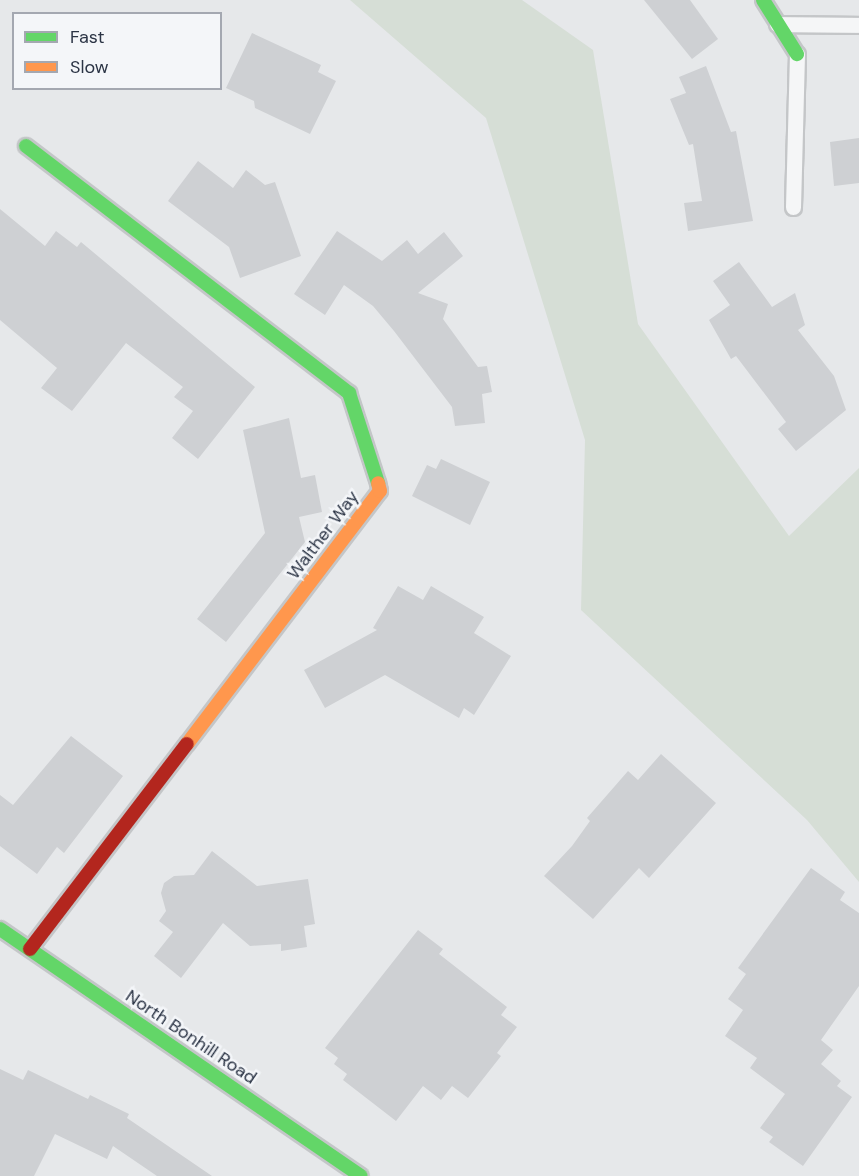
<!DOCTYPE html>
<style>
body{margin:0}
#map{position:relative;width:859px;height:1176px;overflow:hidden;background:#e6e8ea;font-family:"DM Sans",sans-serif}
div>[style]{position:absolute}
[style*='--x']{left:calc(var(--x)*1px);top:calc(var(--y)*1px);width:calc(var(--w)*1px);rotate:calc(var(--a)*1deg)}
.green>*{inset:0;background:#d6ded6}
.building>*{inset:0;background:#ced0d3}
.roads{filter:drop-shadow(2px 0 #c4c6c8) drop-shadow(-2px 0 #c4c6c8) drop-shadow(0 2px #c4c6c8) drop-shadow(0 -2px #c4c6c8)}
.lane>*{height:15px;margin:-7.5px;padding:0 7.5px;transform-origin:7.5px;border-radius:7.5px;background:#f5f6f7}
.fast>*{height:14px;margin:-7px;padding:0 7px;transform-origin:7px;border-radius:7px;background:#63d668}
.slow>*{height:14px;margin:-7px;padding:0 7px;transform-origin:7px;border-radius:7px;background:#ff974d}
.jam>*{height:14px;margin:-7px;padding:0 7px;transform-origin:7px;border-radius:7px;background:#b3261e}
span{translate:-50% -50%;white-space:nowrap;text-align:center;line-height:1.15;-webkit-text-stroke:5px #f4f6f9;paint-order:stroke}
.street-label{font-size:18px;color:#2b3445}
.legend{position:absolute;left:12px;top:12px;width:210px;height:78px;box-sizing:border-box;background:#f4f6f9;border:2px solid #a4a8b1;margin:0;padding:8px 10px;list-style:none;font-size:18px;color:#2b3445}
.legend li{display:flex;align-items:center;gap:12px;height:30px}
.legend b{width:30px;border:2px solid #a4a8b1}
</style>
<div id="map">
<div class="green">
<div style="clip-path:polygon(350px 0,522px 0,593px 50px,638px 324px,789px 536px,859px 468px,859px 882px,807px 820px,581px 610px,585px 440px,486px 118px)"></div>
</div>
<div class="building">
<div style="clip-path:polygon(644px 0,690px 0,718px 39px,692px 59px)"></div>
<div style="clip-path:polygon(252px 33px,321px 65px,318px 72px,336px 81px,310px 134px,255px 108px,254px 101px,226px 88px)"></div>
<div style="clip-path:polygon(706px 66px,731px 132px,736px 131px,753px 221px,688px 231px,684px 203px,702px 201px,693px 144px,689px 145px,670px 99px,686px 93px,679px 77px)"></div>
<div style="clip-path:polygon(859px 138px,859px 183px,834px 186px,830px 142px)"></div>
<div style="clip-path:polygon(198px 161px,233px 188px,246px 170px,265px 185px,275px 182px,301px 256px,240px 278px,229px 247px,168px 201px)"></div>
<div style="clip-path:polygon(0 209px,45px 246px,56px 231px,77px 247px,81px 242px,255px 387px,198px 459px,172px 438px,193px 411px,174px 397px,183px 387px,126px 343px,72px 411px,41px 388px,57px 368px,0 320px)"></div>
<div style="clip-path:polygon(337px 231px,382px 261px,407px 240px,418px 254px,444px 232px,463px 256px,418px 293px,448px 304px,443px 319px,478px 367px,487px 366px,492px 392px,482px 394px,485px 423px,455px 426px,452px 407px,394px 331px,373px 306px,344px 285px,325px 315px,294px 294px)"></div>
<div style="clip-path:polygon(739px 262px,772px 307px,795px 293px,805px 325px,798px 330px,834px 376px,846px 410px,796px 451px,778px 429px,786px 422px,736px 356px,731px 359px,709px 320px,730px 305px,713px 281px)"></div>
<div style="clip-path:polygon(289px 418px,301px 478px,315px 475px,322px 512px,299px 517px,305px 542px,226px 642px,197px 619px,265px 533px,243px 430px)"></div>
<div style="clip-path:polygon(441px 459px,490px 482px,470px 525px,412px 496px,427px 465px,436px 469px)"></div>
<div style="clip-path:polygon(398px 586px,423px 600px,431px 586px,484px 617px,474px 633px,511px 656px,474px 715px,464px 708px,459px 718px,385px 675px,325px 708px,304px 670px,377px 630px,373px 628px)"></div>
<div style="clip-path:polygon(71px 736px,123px 776px,64px 853px,57px 847px,37px 874px,0 846px,0 795px,13px 805px)"></div>
<div style="clip-path:polygon(661px 754px,716px 803px,649px 878px,639px 868px,593px 919px,544px 876px,572px 846px,590px 821px,587px 818px,628px 771px,638px 780px)"></div>
<div style="clip-path:polygon(212px 851px,257px 886px,308px 879px,315px 924px,304px 926px,307px 947px,281px 951px,281px 944px,250px 946px,223px 923px,181px 978px,154px 956px,173px 932px,159px 921px,166px 911px,161px 893px,164px 883px,174px 876px,194px 875px)"></div>
<div style="clip-path:polygon(811px 868px,845px 892px,840px 900px,859px 913px,859px 986px,821px 1040px,833px 1050px,821px 1064px,841px 1081px,837px 1086px,852px 1097px,803px 1166px,769px 1142px,773px 1137px,760px 1128px,785px 1094px,750px 1068px,757px 1058px,725px 1036px,743px 1010px,728px 999px,746px 974px,738px 968px)"></div>
<div style="clip-path:polygon(418px 930px,443px 949px,439px 954px,507px 1007px,501px 1015px,517px 1027px,497px 1053px,501px 1056px,468px 1098px,452px 1086px,441px 1100px,423px 1086px,396px 1121px,343px 1080px,347px 1074px,334px 1064px,338px 1058px,325px 1048px)"></div>
<div style="clip-path:polygon(0 1069px,23px 1080px,28px 1070px,88px 1099px,90px 1095px,129px 1114px,127px 1118px,212px 1176px,157px 1176px,113px 1146px,107px 1159px,55px 1134px,34px 1176px,0 1176px)"></div>
</div>
<div class="roads">
<div class="lane">
<div style="--x:777;--y:24;--w:82;--a:0.7"></div>
<div style="--x:793;--y:207;--w:153;--a:-88.5"></div>
</div>
<div class="fast">
<div style="--x:763;--y:0;--w:64;--a:57.8"></div>
<div style="--x:26;--y:146;--w:407;--a:37.4"></div>
<div style="--x:349;--y:393;--w:95;--a:72.1"></div>
<div style="--x:0;--y:929;--w:437;--a:34.4"></div>
</div>
<div class="slow">
<div style="--x:187;--y:744;--w:318;--a:-52.7"></div>
<div style="--x:380;--y:491;--w:8;--a:-104"></div>
</div>
<div class="jam">
<div style="--x:30;--y:949;--w:258;--a:-52.6"></div>
</div>
</div>
<div class="street-label">
<span style="left:323px;top:535px;rotate:-53deg">Walther Way</span>
<span style="left:191px;top:1037px;rotate:34deg">North Bonhill Road</span>
</div>
<ul class="legend">
<li><b style="height:8px;background:#63d668"></b>Fast</li>
<li><b style="height:8px;background:#ff974d"></b>Slow</li>
</ul>
</div>
